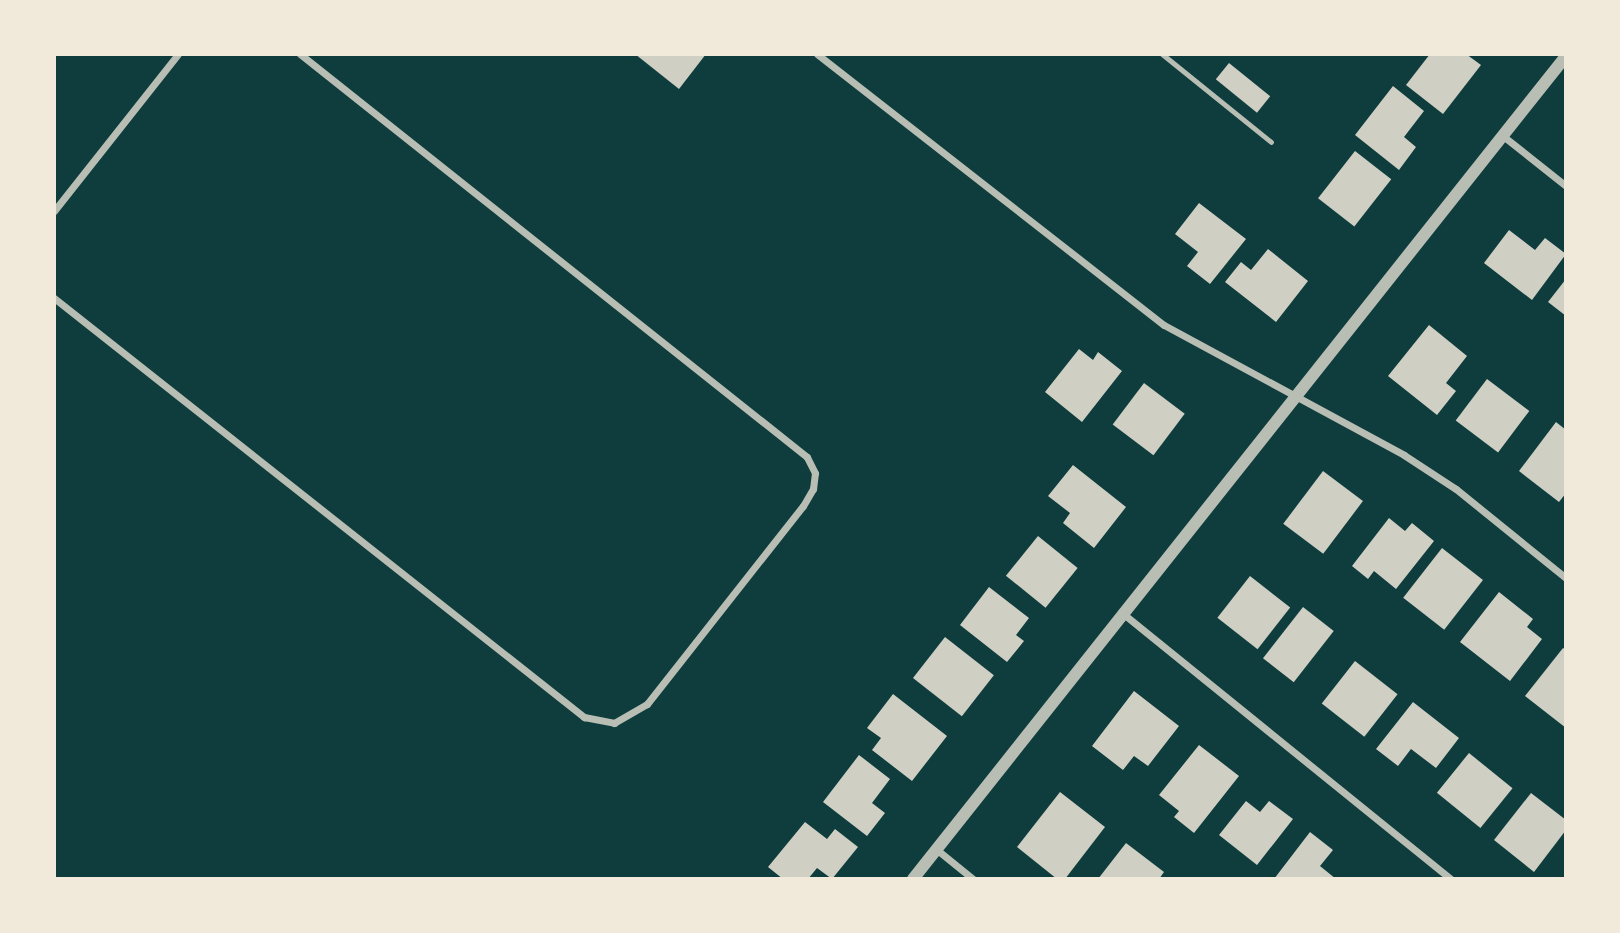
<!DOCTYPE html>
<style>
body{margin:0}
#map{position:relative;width:1620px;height:933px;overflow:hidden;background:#0f3d3e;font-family:"Roboto Condensed",sans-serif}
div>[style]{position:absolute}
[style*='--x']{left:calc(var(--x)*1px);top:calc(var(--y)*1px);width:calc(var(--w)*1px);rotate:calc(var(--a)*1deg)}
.building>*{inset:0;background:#cfcfc3;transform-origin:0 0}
.service>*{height:5px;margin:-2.5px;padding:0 2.5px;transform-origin:2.5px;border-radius:2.5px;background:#b8beb3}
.minor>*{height:7px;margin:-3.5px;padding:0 3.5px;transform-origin:3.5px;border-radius:3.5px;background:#b8beb3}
.tertiary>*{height:12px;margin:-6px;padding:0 6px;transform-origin:6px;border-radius:6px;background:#b8beb3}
span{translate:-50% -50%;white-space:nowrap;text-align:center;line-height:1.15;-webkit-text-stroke:5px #f1e9da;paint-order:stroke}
.frame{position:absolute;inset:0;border:56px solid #f1e9da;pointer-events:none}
</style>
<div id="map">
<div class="building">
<div style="clip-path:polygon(635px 54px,706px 54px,679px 89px)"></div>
<div style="clip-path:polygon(1430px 54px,1466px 54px,1481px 65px,1443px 114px,1406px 85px)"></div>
<div style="left:1229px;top:63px;width:53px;height:21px;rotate:39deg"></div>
<div style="clip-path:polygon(1393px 86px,1424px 111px,1404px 137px,1416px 147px,1399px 170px,1355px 135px)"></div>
<div style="left:1355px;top:151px;width:46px;height:60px;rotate:38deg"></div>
<div style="clip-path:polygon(1199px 203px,1246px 239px,1210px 284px,1187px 266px,1198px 252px,1175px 234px)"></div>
<div style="clip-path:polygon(1509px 230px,1535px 250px,1545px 238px,1566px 254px,1532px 300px,1484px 263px)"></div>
<div style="clip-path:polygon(1268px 249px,1308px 281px,1276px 322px,1225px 282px,1241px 262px,1251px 270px)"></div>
<div style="clip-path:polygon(1566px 279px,1566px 316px,1548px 302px)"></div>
<div style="clip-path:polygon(1429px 325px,1467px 356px,1446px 383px,1456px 391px,1437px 415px,1388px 376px)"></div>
<div style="clip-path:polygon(1079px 349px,1093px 360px,1098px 352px,1122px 371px,1082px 422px,1045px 392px)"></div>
<div style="left:1487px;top:379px;width:53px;height:52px;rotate:37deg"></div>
<div style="left:1144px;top:383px;width:51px;height:52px;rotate:37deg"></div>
<div style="clip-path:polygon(1556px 422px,1566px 430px,1566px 493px,1559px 502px,1519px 471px)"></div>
<div style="clip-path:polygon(1073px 465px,1126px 507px,1094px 548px,1063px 523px,1070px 513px,1048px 496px)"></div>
<div style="left:1323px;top:471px;width:50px;height:66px;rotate:37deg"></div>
<div style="clip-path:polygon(1389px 518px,1405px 531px,1412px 523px,1434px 541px,1396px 589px,1374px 571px,1368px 579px,1352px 566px)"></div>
<div style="left:1038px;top:536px;width:51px;height:51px;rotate:39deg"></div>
<div style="left:1442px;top:548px;width:52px;height:63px;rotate:38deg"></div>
<div style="left:1250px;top:576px;width:51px;height:53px;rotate:38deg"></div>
<div style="clip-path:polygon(989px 587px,1029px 618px,1016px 635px,1024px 641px,1007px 662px,960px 625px)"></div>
<div style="clip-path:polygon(1499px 592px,1533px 619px,1527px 627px,1542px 639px,1510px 681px,1460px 642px)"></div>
<div style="left:1303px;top:607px;width:39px;height:65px;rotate:38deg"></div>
<div style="left:945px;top:637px;width:62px;height:52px;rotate:38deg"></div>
<div style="clip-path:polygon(1563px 648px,1566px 650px,1566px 728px,1525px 696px)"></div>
<div style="left:1355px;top:661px;width:54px;height:54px;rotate:38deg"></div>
<div style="clip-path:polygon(1134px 691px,1179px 726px,1148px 766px,1134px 756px,1123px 770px,1092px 746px)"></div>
<div style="clip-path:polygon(893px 694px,947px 736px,912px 781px,872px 750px,881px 738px,867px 728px)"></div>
<div style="clip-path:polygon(1413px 702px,1459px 738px,1436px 768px,1411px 749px,1398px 766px,1376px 749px)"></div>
<div style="clip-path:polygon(1199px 745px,1239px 776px,1194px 833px,1174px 817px,1179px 811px,1159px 795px)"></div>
<div style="left:1469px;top:753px;width:56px;height:51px;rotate:39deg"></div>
<div style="clip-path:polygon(859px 755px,890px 779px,872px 803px,885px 813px,867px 836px,823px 802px)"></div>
<div style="clip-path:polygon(1060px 792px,1105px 827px,1065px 879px,1057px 879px,1017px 847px)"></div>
<div style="clip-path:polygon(1531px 793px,1566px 820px,1566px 830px,1534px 872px,1494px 840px)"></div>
<div style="clip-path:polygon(1246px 801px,1260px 812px,1269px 801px,1293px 819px,1257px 865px,1219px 835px)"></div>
<div style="clip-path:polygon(805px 822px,827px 839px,835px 829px,858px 847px,832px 879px,817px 868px,808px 879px,783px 879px,768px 867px)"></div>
<div style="clip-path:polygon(1310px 832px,1333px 850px,1320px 866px,1336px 879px,1274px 879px)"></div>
<div style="clip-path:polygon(1126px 843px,1164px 872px,1159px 879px,1098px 879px)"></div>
</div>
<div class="service">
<div style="--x:1162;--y:54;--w:140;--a:38.9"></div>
</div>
<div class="minor">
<div style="--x:817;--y:54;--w:440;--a:38"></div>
<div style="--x:1164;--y:325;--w:273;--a:28.4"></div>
<div style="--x:1404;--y:455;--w:62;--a:33.2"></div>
<div style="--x:1456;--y:489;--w:141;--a:39"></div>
<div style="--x:1503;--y:136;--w:80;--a:38.4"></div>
<div style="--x:54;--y:211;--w:200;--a:-51.7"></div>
<div style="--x:54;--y:298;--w:676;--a:38.33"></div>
<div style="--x:584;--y:717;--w:31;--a:11"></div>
<div style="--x:614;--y:723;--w:38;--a:-30"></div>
<div style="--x:647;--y:704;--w:252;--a:-51.8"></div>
<div style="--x:803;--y:506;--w:20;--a:-60"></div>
<div style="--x:813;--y:489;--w:16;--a:-83"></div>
<div style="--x:815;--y:473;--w:18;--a:-117"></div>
<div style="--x:807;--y:457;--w:648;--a:-141.52"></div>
<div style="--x:1121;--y:612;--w:424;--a:39"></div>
<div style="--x:936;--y:849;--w:48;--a:39"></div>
</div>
<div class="tertiary">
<div style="--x:913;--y:879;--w:1051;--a:-51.57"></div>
</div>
<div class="frame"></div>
</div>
